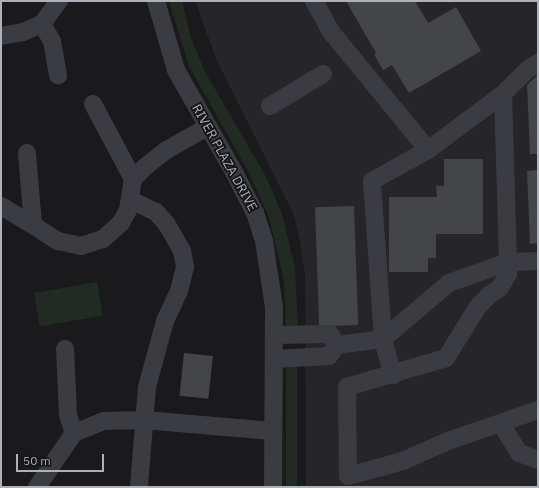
<!DOCTYPE html>
<style>
body{margin:0}
#map{position:relative;width:539px;height:488px;overflow:hidden;background:#1a1a1c;font-family:"IBM Plex Sans",sans-serif}
div>[style]{position:absolute}
[style*='--x']{left:calc(var(--x)*1px);top:calc(var(--y)*1px);width:calc(var(--w)*1px);rotate:calc(var(--a)*1deg)}
.built>*{inset:0;background:#262629}
.green>*{inset:0;background:#222b23;transform-origin:0 0}
.building>*{inset:0;background:#444549;transform-origin:0 0}
.minor>*{height:18px;margin:-9px;padding:0 9px;transform-origin:9px;border-radius:9px;background:#3b3c42}
span{translate:-50% -50%;white-space:nowrap;text-align:center;line-height:1.15;-webkit-text-stroke:3.5px #151517;paint-order:stroke}
.street-label{font-size:13px;color:#acb1bc}
.frame{position:absolute;inset:0;border:2px solid #acb1bc;pointer-events:none}
.scale{position:absolute;left:16px;top:454px;width:88px;height:18px;box-sizing:border-box;border:2px solid #acb1bc;border-top:0;padding-left:5px;font-size:12px;line-height:14px;white-space:nowrap;color:#acb1bc;-webkit-text-stroke:3px #151517;paint-order:stroke}
</style>
<div id="map">
<div class="built">
<div style="clip-path:polygon(195px 1px,538px 1px,538px 487px,306px 487px,305px 274px,300px 242px,294px 215px,217px 61px)"></div>
</div>
<div class="green">
<div style="clip-path:polygon(169px 1px,182px 1px,190px 35px,204px 70px,265px 175px,282px 214px,295px 268px,298px 331px,286px 329px,284px 281px,269px 217px,248px 171px,189px 66px)"></div>
<div style="left:97px;top:282px;width:34px;height:64px;rotate:80deg"></div>
<div style="left:297px;top:362px;width:125px;height:11px;rotate:90deg"></div>
</div>
<div class="building">
<div style="clip-path:polygon(346px 1px,415px 1px,428px 23px,456px 7px,481px 51px,409px 93px,392px 65px,383px 70px,374px 54px,376px 53px)"></div>
<div style="clip-path:polygon(538px 75px,538px 154px,530px 154px,527px 85px)"></div>
<div style="clip-path:polygon(444px 159px,483px 159px,483px 234px,436px 234px,436px 258px,428px 258px,428px 272px,389px 272px,389px 197px,437px 197px,436px 186px,444px 186px)"></div>
<div style="clip-path:polygon(538px 170px,538px 243px,530px 244px,527px 171px)"></div>
<div style="left:354px;top:206px;width:119px;height:39px;rotate:88deg"></div>
<div style="left:184px;top:353px;width:29px;height:43px;rotate:6deg"></div>
</div>
<div class="minor">
<div style="--x:156;--y:1;--w:72;--a:73.8"></div>
<div style="--x:176;--y:70;--w:120;--a:60.4"></div>
<div style="--x:235;--y:174;--w:44;--a:62.9"></div>
<div style="--x:255;--y:213;--w:29;--a:72"></div>
<div style="--x:264;--y:241;--w:67;--a:81.4"></div>
<div style="--x:274;--y:307;--w:180;--a:90.3"></div>
<div style="--x:314;--y:1;--w:37;--a:61"></div>
<div style="--x:332;--y:33;--w:151;--a:50.6"></div>
<div style="--x:42;--y:24;--w:20;--a:60"></div>
<div style="--x:52;--y:41;--w:35;--a:80"></div>
<div style="--x:1;--y:36;--w:22;--a:-10"></div>
<div style="--x:23;--y:32;--w:21;--a:-23"></div>
<div style="--x:42;--y:24;--w:29;--a:-54"></div>
<div style="--x:93;--y:104;--w:85;--a:61.9"></div>
<div style="--x:270;--y:106;--w:62;--a:-31.1"></div>
<div style="--x:27;--y:153;--w:72;--a:85.2"></div>
<div style="--x:33;--y:225;--w:30;--a:33"></div>
<div style="--x:58;--y:241;--w:24;--a:12"></div>
<div style="--x:81;--y:246;--w:23;--a:-18"></div>
<div style="--x:103;--y:239;--w:24;--a:-42"></div>
<div style="--x:121;--y:223;--w:15;--a:-62"></div>
<div style="--x:128;--y:210;--w:31;--a:-81"></div>
<div style="--x:133;--y:179;--w:18;--a:-45"></div>
<div style="--x:146;--y:166;--w:24;--a:-38"></div>
<div style="--x:165;--y:151;--w:48;--a:-29.7"></div>
<div style="--x:131;--y:200;--w:28;--a:26"></div>
<div style="--x:156;--y:212;--w:15;--a:48"></div>
<div style="--x:166;--y:223;--w:32;--a:60"></div>
<div style="--x:182;--y:251;--w:16;--a:79"></div>
<div style="--x:185;--y:267;--w:25;--a:104"></div>
<div style="--x:179;--y:291;--w:33;--a:115"></div>
<div style="--x:165;--y:321;--w:68;--a:105.3"></div>
<div style="--x:147;--y:387;--w:100;--a:94.6"></div>
<div style="--x:1;--y:206;--w:37;--a:31"></div>
<div style="--x:538;--y:261;--w:30;--a:178"></div>
<div style="--x:508;--y:262;--w:12;--a:90"></div>
<div style="--x:508;--y:274;--w:16;--a:120"></div>
<div style="--x:500;--y:288;--w:13;--a:148"></div>
<div style="--x:489;--y:295;--w:18;--a:133"></div>
<div style="--x:477;--y:308;--w:59;--a:121.8"></div>
<div style="--x:446;--y:358;--w:103;--a:163.7"></div>
<div style="--x:347;--y:387;--w:89;--a:89.4"></div>
<div style="--x:348;--y:476;--w:57;--a:-15.3"></div>
<div style="--x:403;--y:461;--w:49;--a:-24"></div>
<div style="--x:448;--y:441;--w:95;--a:-19"></div>
<div style="--x:274;--y:335;--w:56;--a:-1"></div>
<div style="--x:330;--y:334;--w:13;--a:58"></div>
<div style="--x:65;--y:349;--w:66;--a:87.4"></div>
<div style="--x:68;--y:415;--w:19;--a:72"></div>
<div style="--x:274;--y:359;--w:55;--a:-3.1"></div>
<div style="--x:329;--y:356;--w:14;--a:-54"></div>
<div style="--x:337;--y:345;--w:46;--a:-7.4"></div>
<div style="--x:383;--y:339;--w:158;--a:-94"></div>
<div style="--x:372;--y:181;--w:64;--a:-29"></div>
<div style="--x:428;--y:150;--w:94;--a:-36.7"></div>
<div style="--x:503;--y:94;--w:35;--a:-45"></div>
<div style="--x:528;--y:69;--w:12;--a:-31"></div>
<div style="--x:393;--y:375;--w:37;--a:-106"></div>
<div style="--x:383;--y:339;--w:87;--a:-40.3"></div>
<div style="--x:449;--y:283;--w:63;--a:-19.6"></div>
<div style="--x:508;--y:262;--w:168;--a:-91.7"></div>
<div style="--x:501;--y:424;--w:34;--a:58"></div>
<div style="--x:519;--y:453;--w:20;--a:20"></div>
<div style="--x:37;--y:487;--w:65;--a:-55.6"></div>
<div style="--x:74;--y:433;--w:32;--a:-22"></div>
<div style="--x:104;--y:421;--w:40;--a:-1.4"></div>
<div style="--x:144;--y:420;--w:129;--a:4.9"></div>
</div>
<div class="street-label">
<span style="left:224px;top:158px;rotate:61deg">RIVER PLAZA DRIVE</span>
</div>
<div class="frame"></div>
<div class="scale">50 m</div>
</div>
